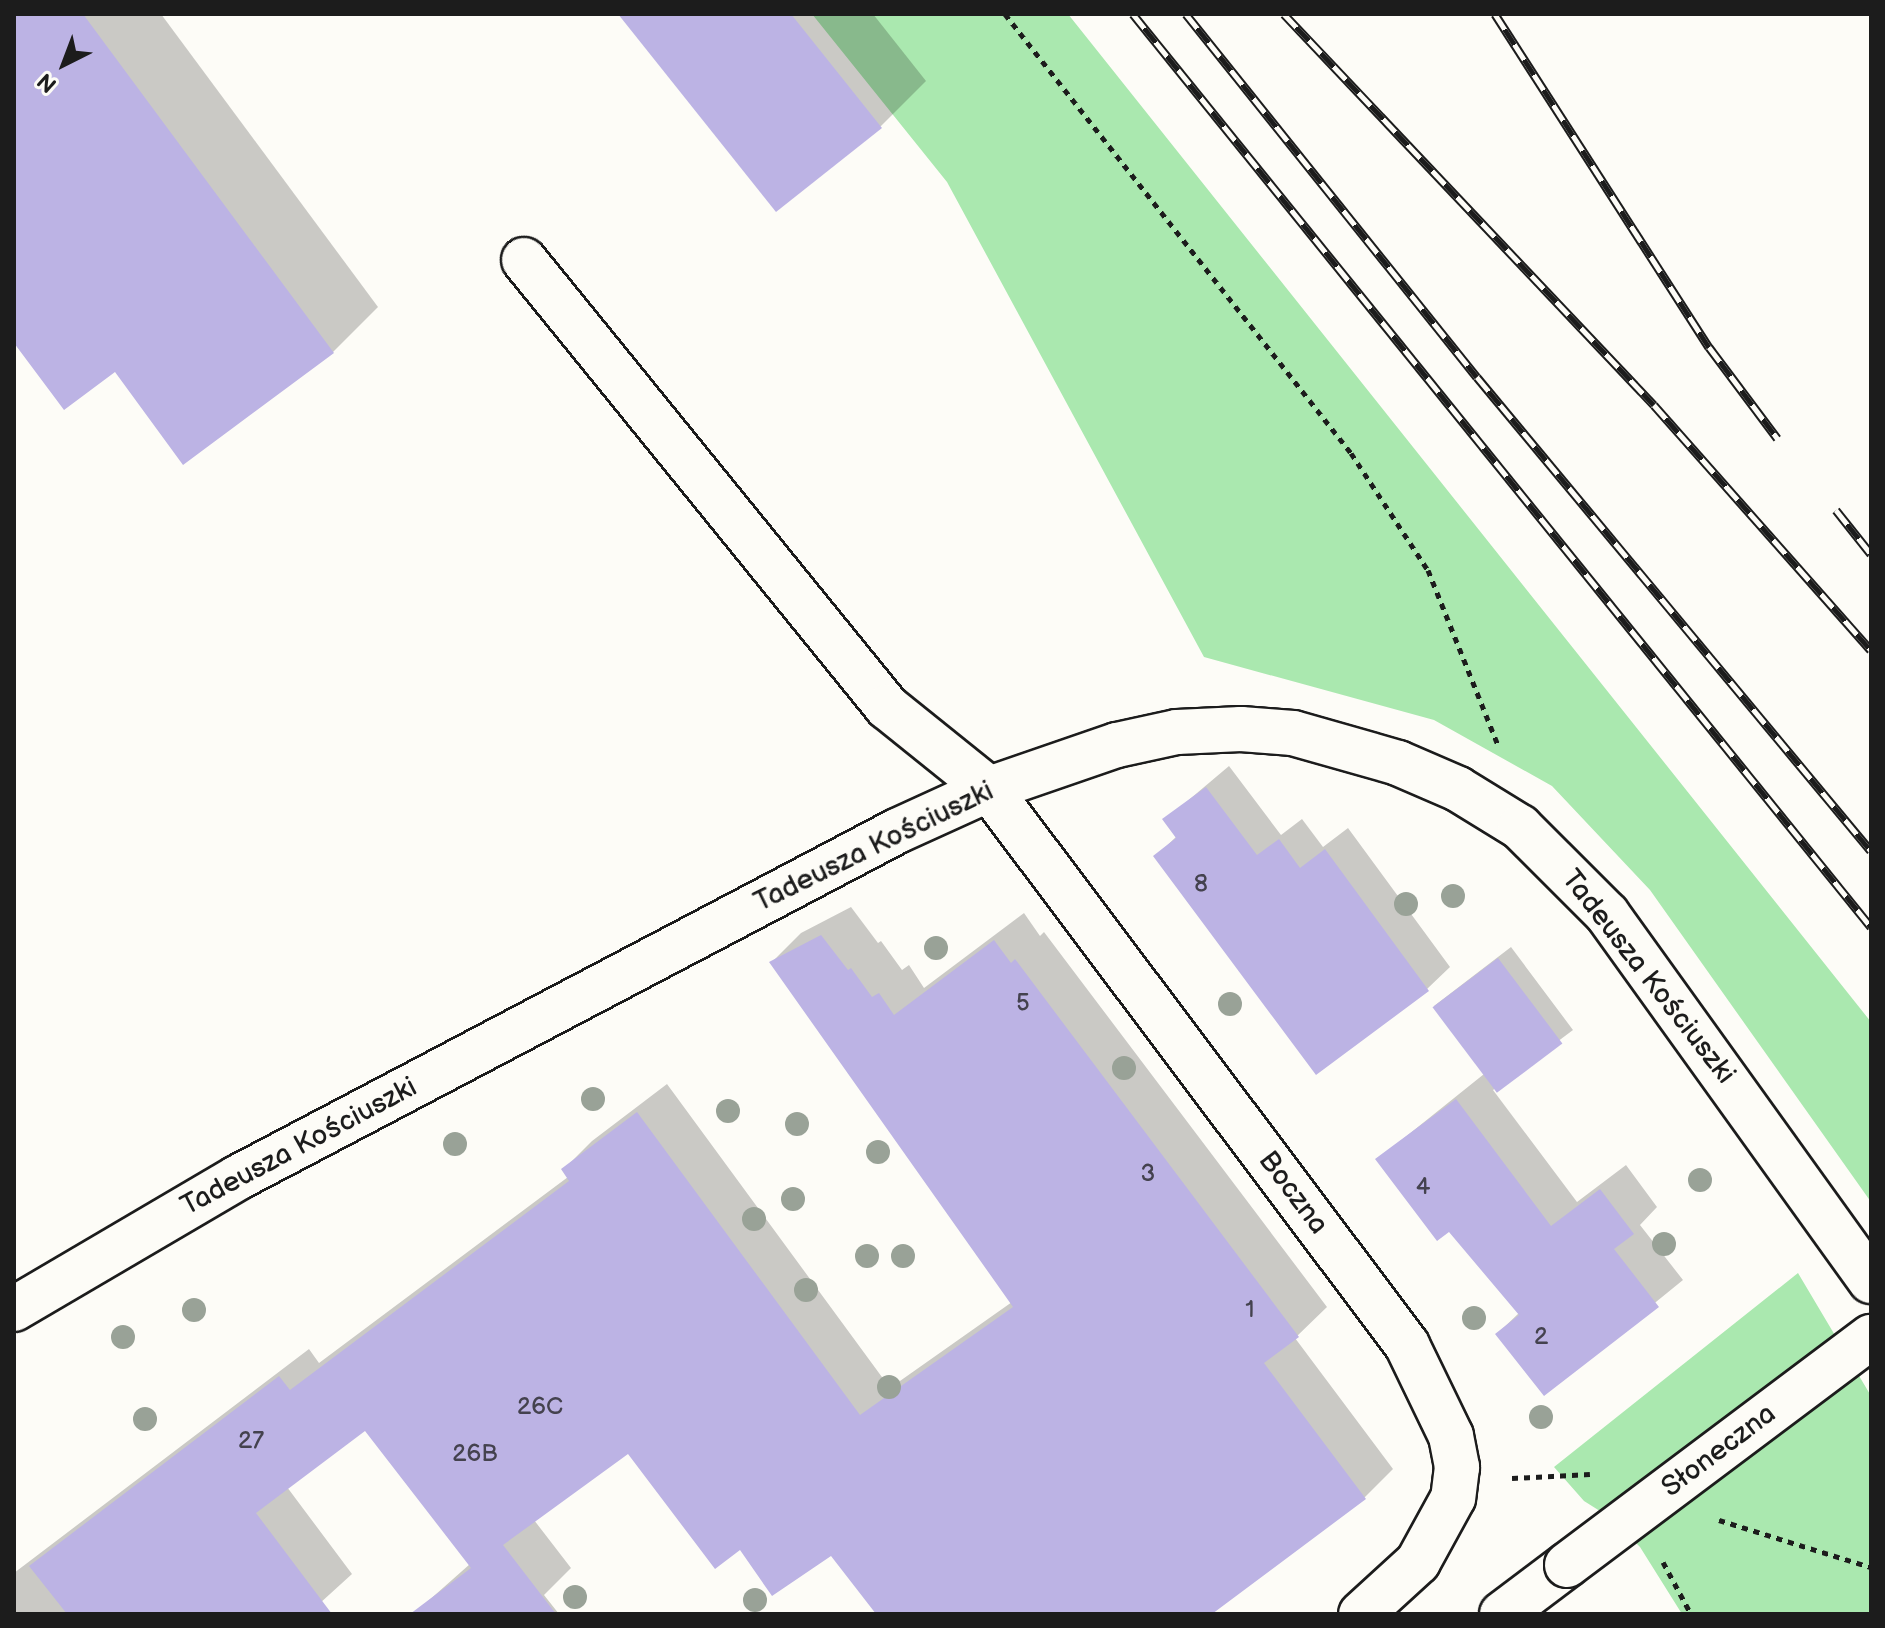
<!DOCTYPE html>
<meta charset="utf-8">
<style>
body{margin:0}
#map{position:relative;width:1885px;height:1628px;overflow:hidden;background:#fdfcf7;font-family:"Balsamiq Sans",sans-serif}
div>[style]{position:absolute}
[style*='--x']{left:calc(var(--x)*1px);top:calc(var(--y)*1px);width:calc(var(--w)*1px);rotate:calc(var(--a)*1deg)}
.green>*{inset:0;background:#aae8af}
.shadow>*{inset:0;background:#0003}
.building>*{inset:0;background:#bcb3e4;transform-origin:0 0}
.path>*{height:5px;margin-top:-2.5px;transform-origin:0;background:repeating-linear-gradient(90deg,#1c1c1c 0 6px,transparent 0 12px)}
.roads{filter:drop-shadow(2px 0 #1c1c1c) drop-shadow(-2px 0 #1c1c1c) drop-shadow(0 2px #1c1c1c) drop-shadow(0 -2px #1c1c1c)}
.minor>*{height:44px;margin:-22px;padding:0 22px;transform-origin:22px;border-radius:22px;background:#fdfcf7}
.rail>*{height:9px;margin-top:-4.5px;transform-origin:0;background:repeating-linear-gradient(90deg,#fdfcf7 0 18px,#1c1c1c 0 36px);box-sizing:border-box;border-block:2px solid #1c1c1c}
.bridges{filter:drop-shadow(2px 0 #1c1c1c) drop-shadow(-2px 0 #1c1c1c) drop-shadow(0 2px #1c1c1c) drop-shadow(0 -2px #1c1c1c)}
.minor-bridge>*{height:44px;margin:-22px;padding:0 22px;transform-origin:22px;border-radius:22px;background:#fdfcf7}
.trees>*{width:24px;height:24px;margin:-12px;border-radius:50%;background:#99a297}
span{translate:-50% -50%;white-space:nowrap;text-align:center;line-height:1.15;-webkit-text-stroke:6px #fdfcf7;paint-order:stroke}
.number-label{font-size:24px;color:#44424e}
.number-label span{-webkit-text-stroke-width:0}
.street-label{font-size:28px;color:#1c1c1c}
.frame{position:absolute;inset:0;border:16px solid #1c1c1c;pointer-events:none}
.north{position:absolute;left:24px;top:24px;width:80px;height:80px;-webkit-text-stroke:6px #fdfcf7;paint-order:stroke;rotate:222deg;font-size:22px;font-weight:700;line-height:32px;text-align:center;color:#1c1c1c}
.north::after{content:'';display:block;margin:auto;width:28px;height:36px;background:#1c1c1c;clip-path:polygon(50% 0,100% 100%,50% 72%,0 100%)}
</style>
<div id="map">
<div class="green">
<div style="clip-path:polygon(812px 14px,1068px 14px,1871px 1022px,1871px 1202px,1650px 890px,1552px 786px,1434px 720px,1204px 657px,947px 182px)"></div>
<div style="clip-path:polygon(1798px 1273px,1871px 1396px,1871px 1614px,1682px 1614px,1640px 1547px,1611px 1518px,1584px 1501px,1554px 1467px)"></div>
</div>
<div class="shadow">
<div style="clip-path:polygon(14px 14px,161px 14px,378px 307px,333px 352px,115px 369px,14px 340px)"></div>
<div style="clip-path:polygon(621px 14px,873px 14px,926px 81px,881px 126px,777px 209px)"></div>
<div style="clip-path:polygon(1229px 766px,1281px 835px,1302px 819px,1323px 847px,1348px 828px,1450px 967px,1427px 989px,1156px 856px,1177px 836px,1165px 820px)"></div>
<div style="clip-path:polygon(851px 907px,878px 943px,881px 941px,902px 970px,909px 965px,924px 988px,1024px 913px,1040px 936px,1044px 932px,1327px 1307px,1295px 1338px,1393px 1469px,1365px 1497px,1196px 1614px,878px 1614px,832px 1553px,741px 1548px,628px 1451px,534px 1520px,571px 1568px,544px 1595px,559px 1614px,420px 1614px,418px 1610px,470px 1564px,366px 1428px,287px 1487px,352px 1574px,308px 1614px,14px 1614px,14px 1573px,309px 1349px,319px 1363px,568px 1177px,563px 1170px,592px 1141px,667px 1084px,890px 1388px,1012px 1302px,772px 962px,801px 933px)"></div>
<div style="clip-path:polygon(1511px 947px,1573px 1030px,1493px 1090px,1577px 1202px,1626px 1165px,1657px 1207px,1640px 1225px,1683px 1280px,1544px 1393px,1497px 1334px,1520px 1312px,1449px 1229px,1378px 1159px,1484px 1074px,1434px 1006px)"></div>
</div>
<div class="building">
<div style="clip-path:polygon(14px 14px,83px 14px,334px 353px,183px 465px,115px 372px,64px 410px,14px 343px)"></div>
<div style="clip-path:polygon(618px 14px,791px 14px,882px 128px,776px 212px)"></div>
<div style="clip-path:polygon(1206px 787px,1257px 855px,1279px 839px,1300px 868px,1325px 849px,1429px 991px,1316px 1075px,1153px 856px,1176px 838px,1162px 819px)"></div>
<div style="clip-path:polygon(821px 935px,848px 970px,851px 968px,872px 997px,879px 993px,894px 1015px,994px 940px,1011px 963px,1015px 959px,1299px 1337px,1264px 1363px,1366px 1499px,1212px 1614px,876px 1614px,831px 1556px,772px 1596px,740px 1550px,715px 1569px,628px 1454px,503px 1545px,556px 1614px,410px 1614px,471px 1568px,365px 1431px,256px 1513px,332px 1614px,67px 1614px,29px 1566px,279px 1376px,290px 1390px,569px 1181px,561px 1169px,637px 1112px,860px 1415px,1013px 1307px,769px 962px)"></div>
<div style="left:1498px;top:958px;width:107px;height:82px;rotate:53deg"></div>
<div style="clip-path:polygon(1456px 1099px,1551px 1226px,1600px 1189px,1634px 1234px,1614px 1249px,1659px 1307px,1544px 1396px,1495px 1334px,1519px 1315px,1449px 1232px,1437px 1241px,1375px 1159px)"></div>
</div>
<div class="path">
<div style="--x:1005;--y:14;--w:559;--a:51.76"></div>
<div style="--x:1351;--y:453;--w:140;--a:56.7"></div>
<div style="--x:1428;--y:570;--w:188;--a:68.2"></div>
<div style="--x:1512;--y:1478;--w:78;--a:-2.9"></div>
<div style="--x:1719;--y:1520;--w:159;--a:17.2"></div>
<div style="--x:1663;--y:1562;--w:59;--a:61.7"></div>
</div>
<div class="roads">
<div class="minor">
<div style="--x:524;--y:260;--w:576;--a:50.92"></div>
<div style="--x:887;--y:707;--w:131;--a:38.8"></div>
<div style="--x:989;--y:789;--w:696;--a:53.06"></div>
<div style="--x:1407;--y:1345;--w:101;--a:64.2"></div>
<div style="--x:1451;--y:1436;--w:32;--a:79"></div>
<div style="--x:1457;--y:1467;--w:31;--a:97"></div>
<div style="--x:1453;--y:1498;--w:73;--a:118.7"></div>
<div style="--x:1418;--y:1562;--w:77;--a:137.6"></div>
<div style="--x:14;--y:1309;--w:259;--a:-30.4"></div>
<div style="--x:237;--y:1178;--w:746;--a:-27.73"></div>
<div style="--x:897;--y:831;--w:101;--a:-24.5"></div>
<div style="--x:989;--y:789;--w:135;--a:-19"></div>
<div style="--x:1117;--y:745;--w:61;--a:-12.2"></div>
<div style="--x:1177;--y:732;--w:64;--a:-2.7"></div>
<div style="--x:1241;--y:729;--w:52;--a:4.4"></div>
<div style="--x:1293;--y:733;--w:109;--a:15.9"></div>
<div style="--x:1398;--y:763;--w:65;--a:23.4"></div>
<div style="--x:1458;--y:789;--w:73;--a:31.5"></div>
<div style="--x:1520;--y:827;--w:123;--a:45"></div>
<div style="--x:1607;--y:914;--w:452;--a:54.3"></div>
<div style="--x:1502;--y:1614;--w:81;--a:-37"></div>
</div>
</div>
<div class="rail">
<div style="--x:1133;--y:14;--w:1174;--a:51.05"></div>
<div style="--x:1186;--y:14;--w:465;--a:51.3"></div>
<div style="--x:1477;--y:377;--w:616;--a:50.27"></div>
<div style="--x:1284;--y:14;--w:538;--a:46.58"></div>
<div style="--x:1654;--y:405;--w:327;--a:48.5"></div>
<div style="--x:1495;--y:14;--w:396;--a:57.3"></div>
<div style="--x:1709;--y:347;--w:114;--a:53.2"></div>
<div style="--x:1836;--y:510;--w:56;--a:51.5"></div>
</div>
<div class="bridges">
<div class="minor-bridge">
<div style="--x:1567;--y:1565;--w:380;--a:-36.9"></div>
</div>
</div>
<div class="trees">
<div style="left:1453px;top:896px"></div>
<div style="left:1406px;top:904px"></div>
<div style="left:936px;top:948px"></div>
<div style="left:1230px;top:1004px"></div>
<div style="left:1124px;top:1068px"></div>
<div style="left:593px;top:1099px"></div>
<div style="left:728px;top:1111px"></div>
<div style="left:797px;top:1124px"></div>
<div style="left:455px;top:1144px"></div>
<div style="left:878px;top:1152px"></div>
<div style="left:1700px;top:1180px"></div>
<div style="left:793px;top:1199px"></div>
<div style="left:754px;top:1219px"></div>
<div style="left:1664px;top:1244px"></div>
<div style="left:867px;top:1256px"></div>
<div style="left:903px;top:1256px"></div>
<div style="left:806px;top:1290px"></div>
<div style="left:194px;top:1310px"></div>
<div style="left:1474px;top:1318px"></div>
<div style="left:123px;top:1337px"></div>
<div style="left:889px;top:1387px"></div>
<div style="left:1541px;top:1417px"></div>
<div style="left:145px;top:1419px"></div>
<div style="left:575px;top:1597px"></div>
<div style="left:755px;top:1600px"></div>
</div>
<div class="number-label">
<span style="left:1201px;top:884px">8</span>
<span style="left:1023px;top:1003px">5</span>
<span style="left:1148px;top:1174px">3</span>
<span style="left:1423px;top:1187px">4</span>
<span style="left:1250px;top:1310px">1</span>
<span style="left:1541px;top:1337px">2</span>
<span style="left:540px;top:1407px">26C</span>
<span style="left:251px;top:1441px">27</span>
<span style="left:475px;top:1454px">26B</span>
</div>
<div class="street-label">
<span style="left:874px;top:847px;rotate:-26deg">Tadeusza Kościuszki</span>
<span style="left:1648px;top:977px;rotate:52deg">Tadeusza Kościuszki</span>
<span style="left:299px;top:1147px;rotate:-28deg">Tadeusza Kościuszki</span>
<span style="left:1293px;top:1193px;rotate:53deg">Boczna</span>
<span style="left:1719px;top:1451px;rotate:-37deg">Słoneczna</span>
</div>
<div class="frame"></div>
<div class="north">N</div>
</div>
